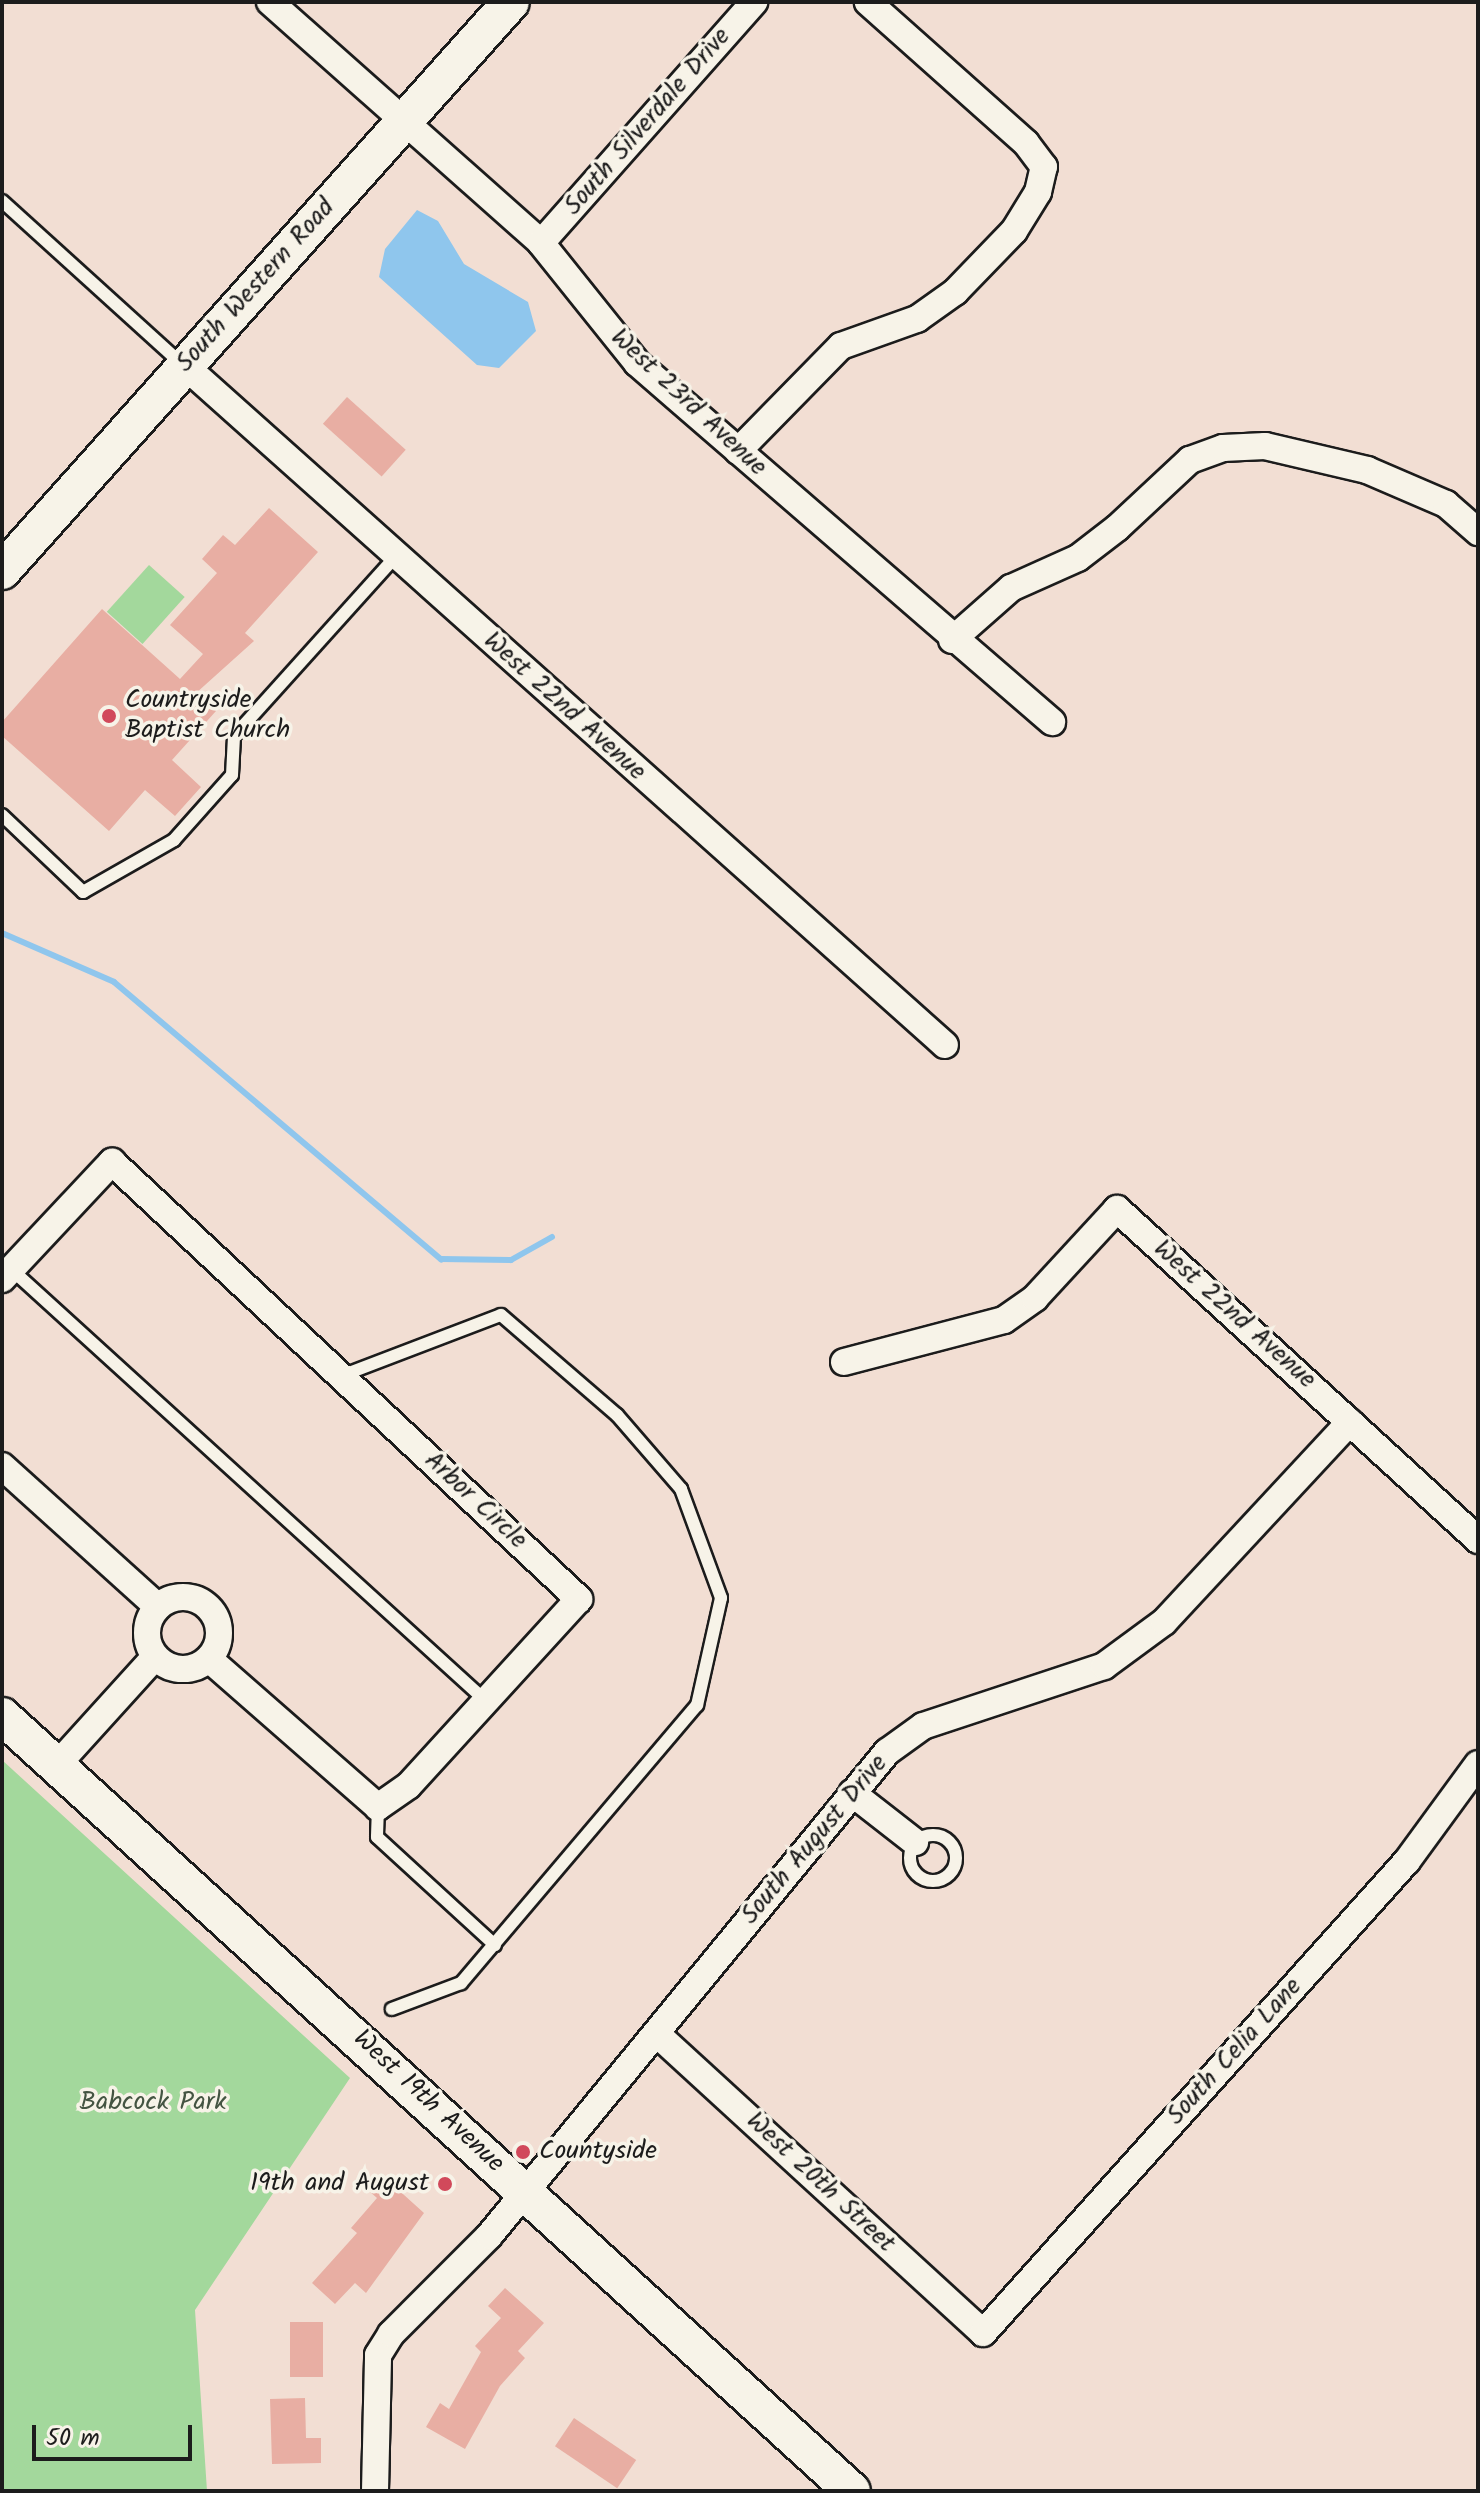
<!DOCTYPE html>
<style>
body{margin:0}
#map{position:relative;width:1480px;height:2493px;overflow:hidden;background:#f2ded3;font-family:Kalam,sans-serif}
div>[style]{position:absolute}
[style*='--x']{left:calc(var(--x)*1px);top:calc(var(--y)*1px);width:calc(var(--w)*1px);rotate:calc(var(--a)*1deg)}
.green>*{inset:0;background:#a3d89c;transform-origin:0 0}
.water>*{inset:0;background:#8fc6ed}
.stream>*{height:6px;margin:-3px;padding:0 3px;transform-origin:3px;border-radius:3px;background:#8fc6ed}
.building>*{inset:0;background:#e8aea3;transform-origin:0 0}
.roads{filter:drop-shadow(2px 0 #1c1c1c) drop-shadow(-2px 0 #1c1c1c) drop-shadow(0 2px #1c1c1c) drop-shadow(0 -2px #1c1c1c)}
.lane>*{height:12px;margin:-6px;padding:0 6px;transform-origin:6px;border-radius:6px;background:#f7f3e8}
.lane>.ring{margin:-6px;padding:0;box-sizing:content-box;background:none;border:12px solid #f7f3e8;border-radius:50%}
.street>*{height:26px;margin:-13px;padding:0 13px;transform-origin:13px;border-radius:13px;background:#f7f3e8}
.street>.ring{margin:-13px;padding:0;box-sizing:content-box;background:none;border:26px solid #f7f3e8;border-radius:50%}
.secondary>*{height:36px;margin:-18px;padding:0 18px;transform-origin:18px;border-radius:18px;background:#f7f3e8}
.dots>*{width:22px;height:22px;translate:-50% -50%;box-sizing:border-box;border:4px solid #f7f3e8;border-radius:50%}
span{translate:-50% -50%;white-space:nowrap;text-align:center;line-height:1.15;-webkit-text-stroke:7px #f7f3e8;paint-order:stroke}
.street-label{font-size:26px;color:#1c1c1c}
.poi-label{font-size:26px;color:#1c1c1c}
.left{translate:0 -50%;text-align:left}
.right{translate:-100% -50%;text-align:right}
.park-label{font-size:26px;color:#445442}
.frame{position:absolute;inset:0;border:4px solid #1c1c1c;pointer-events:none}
.scale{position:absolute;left:32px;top:2425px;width:160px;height:36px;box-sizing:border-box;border:4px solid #1c1c1c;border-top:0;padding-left:10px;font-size:24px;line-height:28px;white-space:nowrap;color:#1c1c1c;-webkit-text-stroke:6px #f7f3e8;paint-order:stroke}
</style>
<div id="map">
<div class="green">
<div style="left:149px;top:565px;width:48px;height:63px;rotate:42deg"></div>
<div style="clip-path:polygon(2px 1760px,350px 2078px,195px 2310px,207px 2491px,2px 2491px)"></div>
</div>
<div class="water">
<div style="clip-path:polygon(417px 210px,438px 221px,464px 264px,528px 302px,536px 331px,499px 368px,477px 365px,379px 277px,385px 249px)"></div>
</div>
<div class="stream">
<div style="--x:2;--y:933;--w:122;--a:23.6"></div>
<div style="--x:114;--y:982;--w:429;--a:40.3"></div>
<div style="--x:441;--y:1259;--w:70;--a:0.8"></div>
<div style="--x:511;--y:1260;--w:47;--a:-29.3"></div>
</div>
<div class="building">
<div style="left:347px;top:397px;width:79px;height:36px;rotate:42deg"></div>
<div style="clip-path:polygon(269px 508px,318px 552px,245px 633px,254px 641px,195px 694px,216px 711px,172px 760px,201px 787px,175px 816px,145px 790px,109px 831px,2px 736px,2px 722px,102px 609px,180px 679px,203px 654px,170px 625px,217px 573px,202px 559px,223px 535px,235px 545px)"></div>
<div style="clip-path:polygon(383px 2176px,424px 2213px,366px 2293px,355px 2283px,335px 2304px,312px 2283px,357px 2233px,351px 2228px,377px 2198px,369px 2191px)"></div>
<div style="clip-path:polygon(505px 2288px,544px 2323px,518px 2351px,525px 2358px,500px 2386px,465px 2449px,426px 2427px,440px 2403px,449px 2409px,481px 2352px,475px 2346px,501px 2318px,488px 2306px)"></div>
<div style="left:290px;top:2322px;width:33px;height:55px"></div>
<div style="clip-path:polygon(305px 2398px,306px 2438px,321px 2438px,321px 2463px,272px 2464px,270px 2399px)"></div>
<div style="left:574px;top:2418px;width:75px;height:34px;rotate:34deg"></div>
</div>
<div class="roads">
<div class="lane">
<div style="--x:2;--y:201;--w:243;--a:42.2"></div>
<div style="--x:2;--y:815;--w:112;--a:43.5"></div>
<div style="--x:83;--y:892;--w:105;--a:-29.7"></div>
<div style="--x:174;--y:840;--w:87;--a:-48.3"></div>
<div style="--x:232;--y:775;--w:39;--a:-87"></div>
<div style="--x:234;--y:736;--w:241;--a:-48"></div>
<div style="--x:11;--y:1269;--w:643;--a:42.29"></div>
<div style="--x:341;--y:1376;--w:171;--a:-20.9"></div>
<div style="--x:501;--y:1315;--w:153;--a:40.8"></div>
<div style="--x:617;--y:1415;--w:98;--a:49.1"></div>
<div style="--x:681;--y:1489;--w:116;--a:69.8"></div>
<div style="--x:721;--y:1598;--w:110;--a:102.6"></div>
<div style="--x:697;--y:1705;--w:365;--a:130.3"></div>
<div style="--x:461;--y:1983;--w:74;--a:159.4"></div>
<div style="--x:378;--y:1807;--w:30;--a:92"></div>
<div style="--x:377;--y:1837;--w:160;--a:42.5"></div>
<div class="ring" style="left:910px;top:1835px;width:34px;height:34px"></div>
</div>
<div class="street">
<div style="--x:270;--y:2;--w:363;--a:41.6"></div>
<div style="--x:541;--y:243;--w:154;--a:51.3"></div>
<div style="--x:637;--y:363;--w:549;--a:40.86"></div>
<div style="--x:541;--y:243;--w:322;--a:-48.5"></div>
<div style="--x:185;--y:366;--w:1019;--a:41.78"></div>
<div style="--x:738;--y:451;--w:147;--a:-45.6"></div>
<div style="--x:841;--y:346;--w:81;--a:-19.6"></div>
<div style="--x:917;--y:319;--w:47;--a:-35.4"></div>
<div style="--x:955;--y:292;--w:85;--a:-46"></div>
<div style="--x:1014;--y:231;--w:46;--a:-58.4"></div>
<div style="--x:1038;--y:192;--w:26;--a:-77"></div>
<div style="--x:1044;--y:167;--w:30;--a:-127"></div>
<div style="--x:1026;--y:143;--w:212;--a:-138.3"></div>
<div style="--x:952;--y:640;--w:79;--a:-41.4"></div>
<div style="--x:1011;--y:588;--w:73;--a:-24.1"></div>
<div style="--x:1078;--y:558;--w:49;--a:-37.6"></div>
<div style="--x:1117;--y:528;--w:100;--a:-43"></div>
<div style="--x:1190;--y:460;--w:35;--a:-20"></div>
<div style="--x:1223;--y:448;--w:42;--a:-2.7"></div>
<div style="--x:1265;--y:446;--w:105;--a:13.2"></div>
<div style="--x:1367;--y:470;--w:86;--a:23.3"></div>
<div style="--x:1446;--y:504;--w:43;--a:41.2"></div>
<div style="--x:2;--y:1279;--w:161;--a:-46.8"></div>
<div style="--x:112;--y:1162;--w:640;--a:43.1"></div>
<div style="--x:579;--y:1599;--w:253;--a:132.4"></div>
<div style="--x:408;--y:1786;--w:37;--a:145"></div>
<div style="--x:378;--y:1807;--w:225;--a:-138.8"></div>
<div style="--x:844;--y:1362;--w:165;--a:-14.7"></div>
<div style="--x:1004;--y:1320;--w:38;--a:-35"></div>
<div style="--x:1035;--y:1298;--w:121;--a:-47.3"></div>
<div style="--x:1117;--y:1209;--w:490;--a:42.5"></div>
<div style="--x:2;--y:1466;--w:210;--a:42.1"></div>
<div class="ring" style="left:147px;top:1597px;width:46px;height:46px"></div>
<div style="--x:57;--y:1765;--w:146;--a:-47.8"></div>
<div style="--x:852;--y:1793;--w:80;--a:37.9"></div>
<div style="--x:657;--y:2034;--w:442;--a:42.5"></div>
<div style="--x:983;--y:2333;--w:634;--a:-48.07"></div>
<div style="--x:1407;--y:1861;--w:120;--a:-53.8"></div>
<div style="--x:375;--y:2491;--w:136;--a:-88.7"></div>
<div style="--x:378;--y:2355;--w:25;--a:-58"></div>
<div style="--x:391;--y:2334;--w:139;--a:-45"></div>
<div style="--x:489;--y:2236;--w:627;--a:-50.57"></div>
<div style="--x:887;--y:1752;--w:44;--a:-35.8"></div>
<div style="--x:923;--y:1726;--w:191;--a:-18.3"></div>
<div style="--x:1104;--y:1666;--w:74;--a:-36.3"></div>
<div style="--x:1164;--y:1622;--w:273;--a:-47.1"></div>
</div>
<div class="secondary">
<div style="--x:2;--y:571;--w:763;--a:-48.19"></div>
<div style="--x:2;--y:1716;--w:1150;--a:42.36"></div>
</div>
</div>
<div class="dots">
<div style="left:109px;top:716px;background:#d1495b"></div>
<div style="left:523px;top:2152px;background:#d1495b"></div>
<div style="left:445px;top:2184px;background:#d1495b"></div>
</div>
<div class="street-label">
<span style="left:648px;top:122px;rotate:-49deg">South Silverdale Drive</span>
<span style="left:256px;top:286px;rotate:-48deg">South Western Road</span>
<span style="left:688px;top:403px;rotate:43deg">West 23rd Avenue</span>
<span style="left:564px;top:707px;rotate:42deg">West 22nd Avenue</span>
<span style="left:1234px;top:1315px;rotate:42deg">West 22nd Avenue</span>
<span style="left:475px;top:1501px;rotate:43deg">Arbor Circle</span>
<span style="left:815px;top:1840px;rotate:-50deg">South August Drive</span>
<span style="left:1235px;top:2052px;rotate:-48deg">South Celia Lane</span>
<span style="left:428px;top:2102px;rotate:43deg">West 19th Avenue</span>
<span style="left:820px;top:2183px;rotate:43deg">West 20th Street</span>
</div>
<div class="poi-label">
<span class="left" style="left:125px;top:716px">Countryside<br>Baptist Church</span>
<span class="left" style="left:539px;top:2152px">Countyside</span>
<span class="right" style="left:429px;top:2184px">19th and August</span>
</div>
<div class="park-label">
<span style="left:153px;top:2103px">Babcock Park</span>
</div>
<div class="frame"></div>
<div class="scale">50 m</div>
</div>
